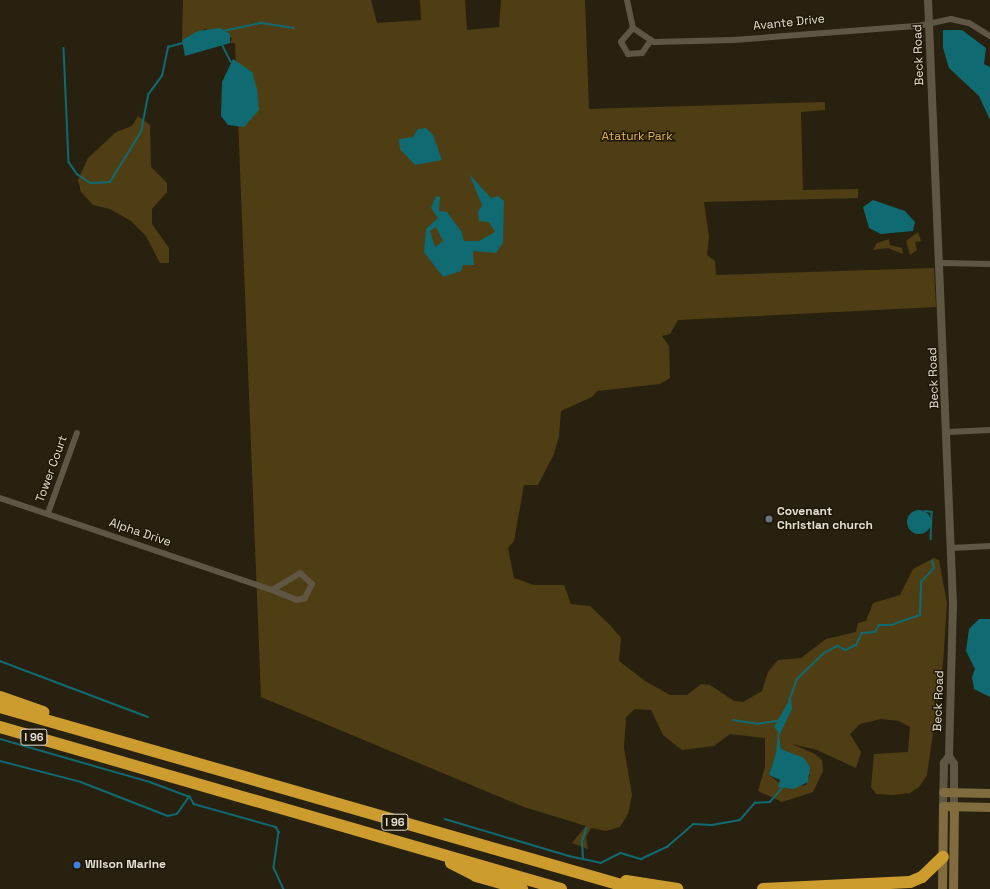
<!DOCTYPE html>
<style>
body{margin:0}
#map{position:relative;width:990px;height:889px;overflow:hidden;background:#292110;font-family:"Space Grotesk",sans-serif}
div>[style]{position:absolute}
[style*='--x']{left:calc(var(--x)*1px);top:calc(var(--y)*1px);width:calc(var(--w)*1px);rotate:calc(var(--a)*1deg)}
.green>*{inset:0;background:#4f3e13}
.water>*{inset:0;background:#0f6b71}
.round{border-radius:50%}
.stream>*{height:1.5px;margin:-0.75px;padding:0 0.75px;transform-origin:0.75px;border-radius:0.75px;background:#0f6b71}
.minor>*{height:6px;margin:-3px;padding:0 3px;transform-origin:3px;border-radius:3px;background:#5f5744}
.tertiary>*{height:8px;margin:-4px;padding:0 4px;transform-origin:4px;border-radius:4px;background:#5f5744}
.secondary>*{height:9px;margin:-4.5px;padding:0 4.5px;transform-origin:4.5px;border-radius:4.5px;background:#806c3e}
.motorway>*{height:12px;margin:-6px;padding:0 6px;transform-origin:6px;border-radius:6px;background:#cc9c2f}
.dots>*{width:11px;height:11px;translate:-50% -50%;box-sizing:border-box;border:2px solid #201807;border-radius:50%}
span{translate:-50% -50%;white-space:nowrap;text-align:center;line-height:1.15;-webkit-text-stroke:3px #201807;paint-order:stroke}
.shield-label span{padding:1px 3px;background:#201807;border:1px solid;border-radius:3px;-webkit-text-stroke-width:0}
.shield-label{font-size:11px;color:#e4dfd4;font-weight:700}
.street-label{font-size:12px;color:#e4dfd4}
.park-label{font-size:12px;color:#e3b853}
.poi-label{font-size:12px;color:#e4dfd4;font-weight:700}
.left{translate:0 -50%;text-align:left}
</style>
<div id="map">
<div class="green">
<div style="clip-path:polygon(evenodd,183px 0,371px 0,377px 23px,421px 20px,420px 0,465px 0,467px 30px,499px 27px,501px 0,585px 0,589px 109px,825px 102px,825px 110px,801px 112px,803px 190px,858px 189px,858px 198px,704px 202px,709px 237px,707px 255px,715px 261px,716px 275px,934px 268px,936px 307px,678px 320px,670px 334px,662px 336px,669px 346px,670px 378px,660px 384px,597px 391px,592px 397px,561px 411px,559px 436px,554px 454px,538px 485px,524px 485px,514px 541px,508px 548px,514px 578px,534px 585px,564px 585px,571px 604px,590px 606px,610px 625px,621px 638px,619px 661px,645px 681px,670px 695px,687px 695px,701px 684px,710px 685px,734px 701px,743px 702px,762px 691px,768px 672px,778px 660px,801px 658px,826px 639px,856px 632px,858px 623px,866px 621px,873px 603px,900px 595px,913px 569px,934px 558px,939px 560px,947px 603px,943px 663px,927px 775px,919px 787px,910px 793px,893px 795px,876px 794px,871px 787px,874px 754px,908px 752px,910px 727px,899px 721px,881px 719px,860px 724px,850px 734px,861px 752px,856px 768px,817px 750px,792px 744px,815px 754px,822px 760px,823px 771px,813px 792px,782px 802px,758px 791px,765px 767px,765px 738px,730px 734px,714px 746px,682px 750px,663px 735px,651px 710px,635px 709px,626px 717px,624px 748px,632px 795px,628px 814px,620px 827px,606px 831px,591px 828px,586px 837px,588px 849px,572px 843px,586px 826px,524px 807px,261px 697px,235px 43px,230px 43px,232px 38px,205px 29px,182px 40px,183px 0,780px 741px,781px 750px,797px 756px,794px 757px,810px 775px,806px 785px,787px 788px,769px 775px,780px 741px)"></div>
<div style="clip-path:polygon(138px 116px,150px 125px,151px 167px,167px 183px,167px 192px,152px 209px,152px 224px,169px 248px,169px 263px,160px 263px,146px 236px,131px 221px,110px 209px,93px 205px,81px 192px,78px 180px,88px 158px,116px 132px,132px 126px)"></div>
<div style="clip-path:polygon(918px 232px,921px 241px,915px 242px,917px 250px,910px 255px,906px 241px)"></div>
<div style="clip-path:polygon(889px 239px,890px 245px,902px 248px,903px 254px,888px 248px,873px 250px,877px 243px)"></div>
</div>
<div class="water">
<div style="clip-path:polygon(220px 28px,230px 34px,230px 43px,185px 56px,182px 40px,198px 31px)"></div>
<div style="clip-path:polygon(943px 30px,962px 30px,986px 48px,984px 64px,990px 67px,990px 120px,979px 96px,949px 68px,943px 48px)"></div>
<div style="clip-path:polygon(233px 59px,252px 72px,257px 89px,259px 110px,244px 127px,228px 125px,221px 116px,222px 82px)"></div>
<div style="clip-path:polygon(426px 128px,433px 135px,442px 160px,415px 165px,400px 149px,399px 139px,413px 137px,418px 129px)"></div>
<div style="clip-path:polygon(evenodd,469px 174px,491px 198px,498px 196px,504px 201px,503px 242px,496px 253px,473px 251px,474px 265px,463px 265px,461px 271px,443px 277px,424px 252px,426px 229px,438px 218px,431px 208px,436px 196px,440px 197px,439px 211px,447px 212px,461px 231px,464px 241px,479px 241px,495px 232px,489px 222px,479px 221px,478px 212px,482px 205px,469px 174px,436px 227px,443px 241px,435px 247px,430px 231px,436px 227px)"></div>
<div style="clip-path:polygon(873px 200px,905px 211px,915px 222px,913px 231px,881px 234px,869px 228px,863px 207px)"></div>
<div class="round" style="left:907px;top:510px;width:24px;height:24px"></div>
<div style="clip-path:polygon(979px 619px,990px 619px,990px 697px,974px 689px,972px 677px,975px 669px,966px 651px,969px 629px)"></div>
<div style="clip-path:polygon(791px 697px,792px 709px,779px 736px,781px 749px,804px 758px,810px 767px,808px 782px,794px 789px,778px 787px,780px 780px,769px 775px,776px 753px,778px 732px,774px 727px)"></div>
</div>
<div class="stream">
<div style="--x:223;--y:31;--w:40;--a:-12"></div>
<div style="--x:262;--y:23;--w:32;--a:9"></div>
<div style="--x:222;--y:44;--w:20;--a:63"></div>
<div style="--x:64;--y:48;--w:114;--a:87.5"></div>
<div style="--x:69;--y:162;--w:14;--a:56"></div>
<div style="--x:77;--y:174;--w:17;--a:33"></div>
<div style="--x:91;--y:183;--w:19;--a:-3"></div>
<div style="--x:110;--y:182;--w:59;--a:-58.2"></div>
<div style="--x:141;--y:132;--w:38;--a:-79"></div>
<div style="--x:148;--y:95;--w:24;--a:-54"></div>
<div style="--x:162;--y:76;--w:30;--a:-78"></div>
<div style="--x:168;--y:47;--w:16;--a:-15"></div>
<div style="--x:925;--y:511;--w:7;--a:8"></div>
<div style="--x:932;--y:512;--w:27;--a:92"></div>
<div style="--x:0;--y:661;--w:158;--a:20.7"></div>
<div style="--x:789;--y:701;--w:23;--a:-70"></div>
<div style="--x:797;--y:679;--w:37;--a:-44"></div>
<div style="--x:824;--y:653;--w:16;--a:-27"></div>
<div style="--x:838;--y:646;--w:9;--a:27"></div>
<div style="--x:846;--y:650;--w:11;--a:-27"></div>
<div style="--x:856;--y:645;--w:13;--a:-63"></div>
<div style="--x:862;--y:633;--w:13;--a:-4"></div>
<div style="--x:875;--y:632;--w:8;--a:-60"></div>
<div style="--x:879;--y:625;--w:12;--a:0"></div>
<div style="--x:891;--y:625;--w:31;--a:-19"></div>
<div style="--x:920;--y:615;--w:33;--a:-88"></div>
<div style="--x:921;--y:582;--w:19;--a:-47"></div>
<div style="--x:934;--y:568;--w:7;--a:-106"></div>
<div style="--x:733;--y:720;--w:24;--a:9"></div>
<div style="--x:757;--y:724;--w:25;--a:-9"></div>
<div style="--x:0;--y:739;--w:156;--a:16"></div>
<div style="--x:150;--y:782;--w:43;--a:20.6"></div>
<div style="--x:190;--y:797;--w:8;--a:60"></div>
<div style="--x:194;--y:804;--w:85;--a:15.7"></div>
<div style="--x:276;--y:827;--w:6;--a:59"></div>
<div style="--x:279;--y:832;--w:36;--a:98"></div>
<div style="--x:274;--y:868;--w:23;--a:65"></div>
<div style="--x:0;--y:761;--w:84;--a:14.5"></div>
<div style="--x:81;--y:782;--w:93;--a:21.3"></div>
<div style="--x:168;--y:816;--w:9;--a:-13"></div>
<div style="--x:177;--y:814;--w:21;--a:-55"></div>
<div style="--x:445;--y:819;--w:129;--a:16.6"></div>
<div style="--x:569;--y:856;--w:33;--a:12"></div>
<div style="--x:601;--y:863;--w:22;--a:-27"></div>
<div style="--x:621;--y:853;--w:21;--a:17"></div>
<div style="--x:641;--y:859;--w:29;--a:-25"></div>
<div style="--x:667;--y:847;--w:35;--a:-41"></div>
<div style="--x:693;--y:824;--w:19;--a:3"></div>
<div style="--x:712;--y:825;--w:28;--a:-10"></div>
<div style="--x:740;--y:820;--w:23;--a:-49"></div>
<div style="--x:755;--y:803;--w:15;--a:-4"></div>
<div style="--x:770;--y:802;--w:18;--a:-49"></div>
<div style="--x:583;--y:858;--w:16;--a:-94"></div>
<div style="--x:582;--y:842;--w:14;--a:-73"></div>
</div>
<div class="minor">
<div style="--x:627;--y:0;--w:29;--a:78"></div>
<div style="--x:633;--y:28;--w:25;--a:34"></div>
<div style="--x:654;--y:42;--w:80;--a:-1.4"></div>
<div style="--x:734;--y:40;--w:185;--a:-4.4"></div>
<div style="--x:918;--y:26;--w:34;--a:-12"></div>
<div style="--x:951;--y:19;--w:18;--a:13"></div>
<div style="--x:969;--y:23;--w:25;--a:32"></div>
<div style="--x:633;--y:28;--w:18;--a:131"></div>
<div style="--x:621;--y:42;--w:14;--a:60"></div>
<div style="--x:628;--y:54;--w:14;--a:-4"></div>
<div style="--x:642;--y:53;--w:16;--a:-55"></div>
<div style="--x:941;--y:263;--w:49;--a:1.2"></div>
<div style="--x:948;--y:432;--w:42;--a:-2.7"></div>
<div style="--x:0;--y:498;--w:287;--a:18.7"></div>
<div style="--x:48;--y:513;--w:85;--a:-70.1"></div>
<div style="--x:951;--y:548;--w:39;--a:-3"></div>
<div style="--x:300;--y:573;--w:16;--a:43"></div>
<div style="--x:312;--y:584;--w:16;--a:117"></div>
<div style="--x:305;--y:598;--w:8;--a:166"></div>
<div style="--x:297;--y:600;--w:27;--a:-158"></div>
<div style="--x:272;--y:590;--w:33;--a:-31"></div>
</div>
<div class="tertiary">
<div style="--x:928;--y:0;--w:604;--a:87.63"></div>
<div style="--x:953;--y:603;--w:153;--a:91.5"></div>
<div style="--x:949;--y:756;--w:9;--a:126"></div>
<div style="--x:944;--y:763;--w:43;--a:91.3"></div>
<div style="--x:949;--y:756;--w:9;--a:58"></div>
<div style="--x:954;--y:764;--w:42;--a:90"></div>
</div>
<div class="secondary">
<div style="--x:943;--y:792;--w:47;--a:1.2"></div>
<div style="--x:942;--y:889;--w:83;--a:-89.3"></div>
<div style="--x:943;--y:806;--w:47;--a:1.2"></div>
<div style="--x:953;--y:889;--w:83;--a:-89.3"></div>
</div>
<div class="motorway">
<div style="--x:0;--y:697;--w:46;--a:19.2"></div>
<div style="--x:0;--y:707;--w:661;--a:15.99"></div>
<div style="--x:0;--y:727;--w:584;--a:16.11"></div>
<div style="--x:451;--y:863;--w:28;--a:27"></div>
<div style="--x:476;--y:876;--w:48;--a:15.8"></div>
<div style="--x:626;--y:881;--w:52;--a:8.9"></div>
<div style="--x:763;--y:889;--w:147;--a:-2.7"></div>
<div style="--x:910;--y:882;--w:13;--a:-23"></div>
<div style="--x:922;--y:877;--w:29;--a:-44"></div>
</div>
<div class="dots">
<div style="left:769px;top:519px;background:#6b7280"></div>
<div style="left:77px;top:865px;background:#3f7fe0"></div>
</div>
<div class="shield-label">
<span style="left:34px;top:737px">I 96</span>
<span style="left:395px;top:822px">I 96</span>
</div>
<div class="street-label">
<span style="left:789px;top:23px;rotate:-6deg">Avante Drive</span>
<span style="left:919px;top:55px;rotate:-92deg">Beck Road</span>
<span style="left:934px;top:378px;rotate:-92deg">Beck Road</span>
<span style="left:52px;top:469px;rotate:-70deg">Tower Court</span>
<span style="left:140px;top:533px;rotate:19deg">Alpha Drive</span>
<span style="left:939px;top:701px;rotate:-88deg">Beck Road</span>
</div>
<div class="park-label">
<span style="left:637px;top:137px">Ataturk Park</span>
</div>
<div class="poi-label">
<span class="left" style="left:777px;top:519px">Covenant<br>Christian church</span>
<span class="left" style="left:85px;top:865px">Wilson Marine</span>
</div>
</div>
